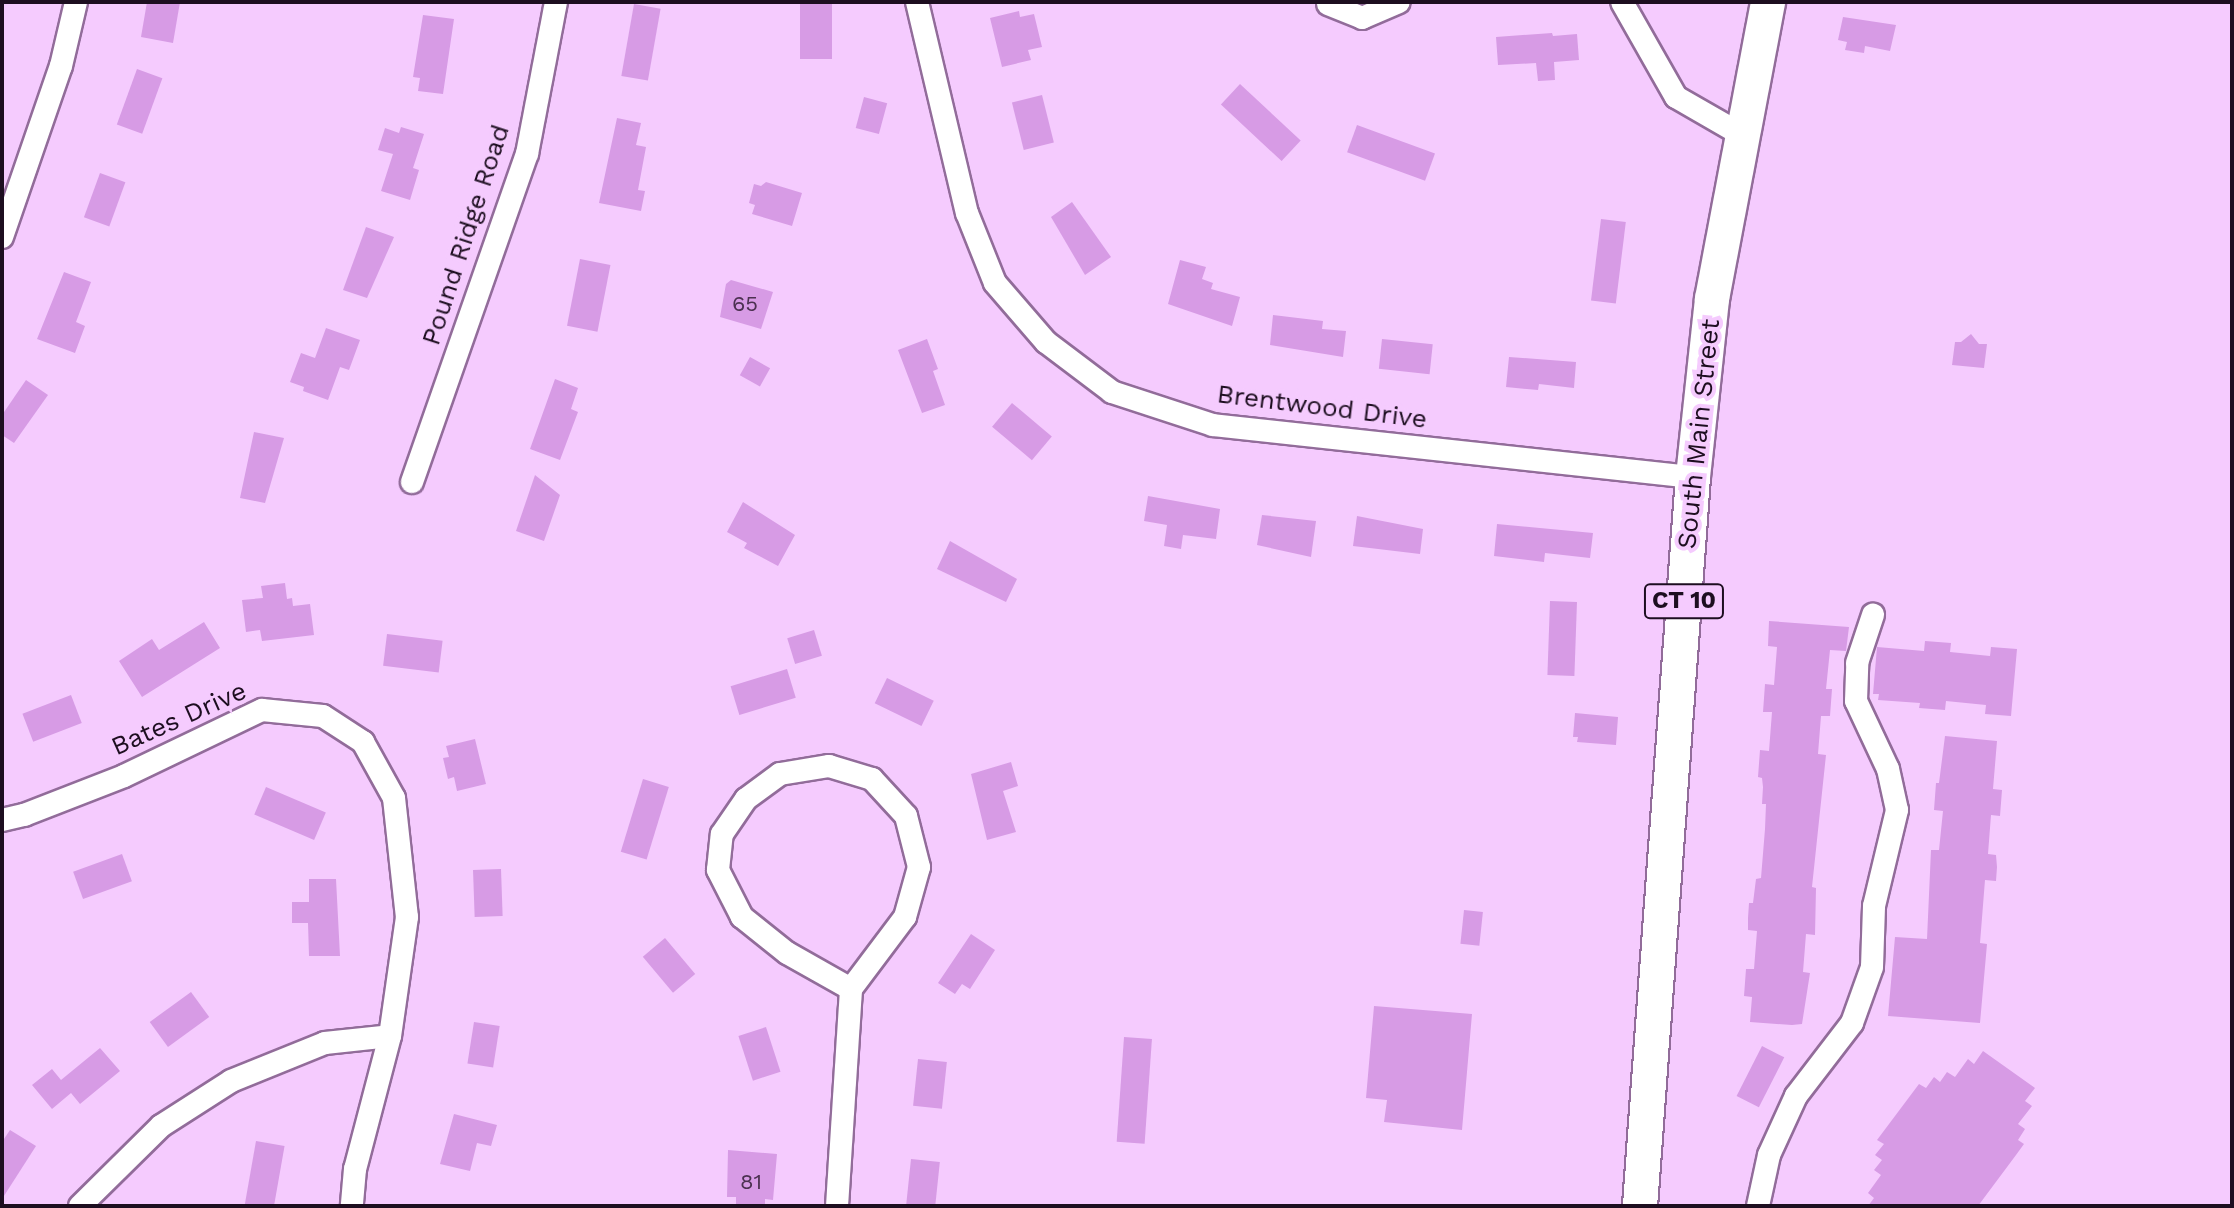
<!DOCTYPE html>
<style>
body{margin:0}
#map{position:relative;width:2234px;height:1208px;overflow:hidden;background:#f5cbfe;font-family:"Work Sans",sans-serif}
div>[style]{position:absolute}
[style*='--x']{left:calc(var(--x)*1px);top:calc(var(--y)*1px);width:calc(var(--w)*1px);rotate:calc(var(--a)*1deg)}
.building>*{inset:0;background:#d79be5;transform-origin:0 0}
.roads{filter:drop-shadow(2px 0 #926c9a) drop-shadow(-2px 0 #926c9a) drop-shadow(0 2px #926c9a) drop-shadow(0 -2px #926c9a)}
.minor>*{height:22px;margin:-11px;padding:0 11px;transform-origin:11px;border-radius:11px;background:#fff}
.highway>*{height:34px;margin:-17px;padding:0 17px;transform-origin:17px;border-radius:17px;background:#fff}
span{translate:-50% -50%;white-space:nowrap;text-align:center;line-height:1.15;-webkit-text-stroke:8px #f5cbfe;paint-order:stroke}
.number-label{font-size:22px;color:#4c3151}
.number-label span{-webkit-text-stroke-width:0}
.shield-label span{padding:2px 6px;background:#f5cbfe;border:2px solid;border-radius:6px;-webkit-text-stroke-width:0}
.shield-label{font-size:24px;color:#1d0e20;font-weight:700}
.street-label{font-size:26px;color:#1d0e20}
.frame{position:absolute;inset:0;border:4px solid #1d0e20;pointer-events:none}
</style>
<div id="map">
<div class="building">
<div style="clip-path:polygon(147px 2px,180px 2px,173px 43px,141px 37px)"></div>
<div style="left:800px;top:2px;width:32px;height:57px"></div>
<div style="left:634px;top:4px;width:27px;height:73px;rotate:10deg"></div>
<div style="clip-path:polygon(1019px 11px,1020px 17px,1034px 14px,1042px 47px,1028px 50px,1031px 60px,1002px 67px,990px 18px)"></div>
<div style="clip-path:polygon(423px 15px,454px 19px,443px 94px,418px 91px,420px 78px,413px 77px)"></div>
<div style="clip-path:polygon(1843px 17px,1896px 25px,1890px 51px,1865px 46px,1864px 53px,1845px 50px,1847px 42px,1838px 40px)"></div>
<div style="clip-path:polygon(1552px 33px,1553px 36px,1577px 34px,1579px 60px,1554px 62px,1555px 80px,1538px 81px,1536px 63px,1498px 65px,1496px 37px)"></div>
<div style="left:137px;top:69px;width:27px;height:59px;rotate:20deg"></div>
<div style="left:1240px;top:84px;width:83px;height:28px;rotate:43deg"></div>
<div style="left:1042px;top:95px;width:49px;height:31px;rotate:76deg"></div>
<div style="left:864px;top:97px;width:24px;height:32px;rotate:15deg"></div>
<div style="clip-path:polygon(617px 118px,641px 123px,636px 145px,646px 147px,638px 190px,645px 191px,641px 211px,599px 203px)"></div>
<div style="left:1357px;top:125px;width:83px;height:29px;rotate:20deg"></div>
<div style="clip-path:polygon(401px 127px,424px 134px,413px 168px,419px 170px,410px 200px,381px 191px,393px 154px,378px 150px,385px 128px,399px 133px)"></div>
<div style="left:100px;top:173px;width:27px;height:47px;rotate:20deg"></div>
<div style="clip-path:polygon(766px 182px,802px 193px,792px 226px,752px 214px,755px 205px,749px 203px,754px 184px,761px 186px)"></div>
<div style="clip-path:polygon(1072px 202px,1111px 257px,1085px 275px,1051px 217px)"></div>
<div style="left:1601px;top:219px;width:25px;height:82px;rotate:7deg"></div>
<div style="clip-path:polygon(366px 227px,394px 237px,367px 298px,343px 290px)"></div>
<div style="left:580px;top:259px;width:31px;height:68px;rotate:11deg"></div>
<div style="clip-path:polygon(1180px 260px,1206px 267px,1202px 279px,1213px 283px,1211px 289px,1240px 297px,1232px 326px,1168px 304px)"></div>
<div style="clip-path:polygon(64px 272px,91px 282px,76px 322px,85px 326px,75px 353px,37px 339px)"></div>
<div style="clip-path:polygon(731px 280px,773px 292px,761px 329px,720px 317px,726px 284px)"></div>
<div style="clip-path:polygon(1273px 315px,1323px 321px,1322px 329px,1346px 331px,1343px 357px,1270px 345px)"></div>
<div style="clip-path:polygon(326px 328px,360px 340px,349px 370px,340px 367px,328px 400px,303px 391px,304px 387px,290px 382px,301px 353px,315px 358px)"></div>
<div style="clip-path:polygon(1971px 334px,1979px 344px,1987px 344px,1984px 368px,1952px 365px,1955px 342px,1961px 342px)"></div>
<div style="clip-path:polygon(927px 339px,938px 369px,933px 371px,945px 405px,922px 413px,898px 350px)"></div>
<div style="left:1382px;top:339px;width:51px;height:30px;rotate:6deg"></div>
<div style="left:750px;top:357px;width:23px;height:21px;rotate:29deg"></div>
<div style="clip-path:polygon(1509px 357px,1576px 362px,1574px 388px,1539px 384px,1538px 390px,1506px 387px)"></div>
<div style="clip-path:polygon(555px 379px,578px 388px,571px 409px,578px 412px,560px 460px,530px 449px)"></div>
<div style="clip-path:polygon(26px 380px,48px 395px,14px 443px,2px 435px,2px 415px)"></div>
<div style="left:1012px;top:403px;width:52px;height:31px;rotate:40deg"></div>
<div style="clip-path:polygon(254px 432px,284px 438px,265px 503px,240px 498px)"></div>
<div style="clip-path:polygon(535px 475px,560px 495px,544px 541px,516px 531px)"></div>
<div style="clip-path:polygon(1148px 496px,1220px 509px,1216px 539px,1183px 535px,1181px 549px,1164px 546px,1167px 525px,1144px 521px)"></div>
<div style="clip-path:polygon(743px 502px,795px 535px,778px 566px,744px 548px,747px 543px,727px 532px)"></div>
<div style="clip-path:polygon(1262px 515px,1316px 521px,1311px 557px,1257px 545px)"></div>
<div style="clip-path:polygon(1357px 516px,1423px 529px,1420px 554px,1353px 546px)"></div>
<div style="clip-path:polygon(1497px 524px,1593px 533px,1590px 558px,1545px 553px,1544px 562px,1494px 556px)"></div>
<div style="clip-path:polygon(950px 541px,1017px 579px,1006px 602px,937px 569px)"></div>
<div style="clip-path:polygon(285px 583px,287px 599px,292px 598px,293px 606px,310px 604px,314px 635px,262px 641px,260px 630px,246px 632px,242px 600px,263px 598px,261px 586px)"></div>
<div style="left:1550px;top:601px;width:27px;height:74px;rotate:2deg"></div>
<div style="clip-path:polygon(1769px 621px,1849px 627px,1846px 651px,1830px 650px,1826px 689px,1832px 689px,1830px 716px,1821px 716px,1818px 754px,1826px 755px,1812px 887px,1816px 888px,1815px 935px,1806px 934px,1803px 972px,1810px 973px,1802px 1024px,1792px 1025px,1750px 1022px,1752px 997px,1744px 996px,1746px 969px,1754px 969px,1757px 931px,1748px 930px,1748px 918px,1749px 903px,1753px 903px,1756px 879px,1761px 878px,1765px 829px,1766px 804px,1762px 804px,1763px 787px,1762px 778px,1758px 777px,1760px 750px,1769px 751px,1772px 712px,1763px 712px,1765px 684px,1774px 685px,1777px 647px,1768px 646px)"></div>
<div style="clip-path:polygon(204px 622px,220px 648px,142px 697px,119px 661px,152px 639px,159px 650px)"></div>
<div style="left:814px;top:630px;width:27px;height:28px;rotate:73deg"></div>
<div style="left:387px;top:634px;width:56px;height:32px;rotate:7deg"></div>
<div style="clip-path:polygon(1925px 641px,1951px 643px,1950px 652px,1990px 656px,1991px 647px,2017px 649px,2011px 716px,1985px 714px,1986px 705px,1946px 701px,1945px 710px,1919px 708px,1920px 703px,1878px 700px,1879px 694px,1873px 694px,1877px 647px,1924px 651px)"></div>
<div style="left:787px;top:669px;width:30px;height:59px;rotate:73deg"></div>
<div style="left:887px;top:678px;width:52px;height:28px;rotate:26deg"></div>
<div style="left:71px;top:695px;width:30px;height:52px;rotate:69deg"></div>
<div style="clip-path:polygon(1575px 713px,1618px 717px,1616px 745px,1577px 742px,1578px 737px,1573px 737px)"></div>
<div style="clip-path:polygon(1945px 736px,1997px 741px,1993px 789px,2002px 790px,2000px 816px,1991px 815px,1988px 854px,1996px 855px,1997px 867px,1996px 881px,1985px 880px,1980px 943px,1987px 944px,1980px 1023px,1888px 1016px,1895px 937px,1927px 939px,1931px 850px,1939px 850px,1943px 811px,1934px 810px,1936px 783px,1939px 783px)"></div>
<div style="clip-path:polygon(475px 739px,486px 784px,457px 791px,454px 777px,448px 779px,443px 758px,449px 757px,446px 746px)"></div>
<div style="clip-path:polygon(1011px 762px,1018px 786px,1003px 791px,1016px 832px,987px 840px,971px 774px)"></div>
<div style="left:643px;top:779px;width:27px;height:76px;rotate:17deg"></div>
<div style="left:266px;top:787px;width:65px;height:30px;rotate:23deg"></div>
<div style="left:122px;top:854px;width:29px;height:52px;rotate:70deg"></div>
<div style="left:501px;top:869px;width:47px;height:28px;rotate:88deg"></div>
<div style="clip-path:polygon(309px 879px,336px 879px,340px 956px,309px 956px,308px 923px,292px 923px,292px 902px,309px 902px)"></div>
<div style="left:1464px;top:910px;width:19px;height:34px;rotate:6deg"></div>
<div style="clip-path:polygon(971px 934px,995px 950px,970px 989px,962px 984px,955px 994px,938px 983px)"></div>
<div style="left:665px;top:938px;width:47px;height:29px;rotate:50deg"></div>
<div style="left:191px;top:992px;width:31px;height:51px;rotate:54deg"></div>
<div style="clip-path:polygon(1374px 1006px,1472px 1014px,1462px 1130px,1384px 1122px,1387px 1100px,1366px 1098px)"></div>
<div style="left:474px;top:1022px;width:26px;height:42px;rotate:9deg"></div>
<div style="left:766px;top:1027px;width:47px;height:29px;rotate:72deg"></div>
<div style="left:1124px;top:1037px;width:28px;height:105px;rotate:4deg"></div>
<div style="left:1762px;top:1046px;width:25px;height:56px;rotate:27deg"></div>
<div style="clip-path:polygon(100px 1048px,120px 1071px,80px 1104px,71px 1093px,52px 1109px,32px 1085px,52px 1069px,61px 1080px)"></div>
<div style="clip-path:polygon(1983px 1051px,2035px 1088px,2025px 1101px,2032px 1106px,2018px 1124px,2025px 1129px,2018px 1140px,2024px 1144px,2016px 1155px,1978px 1206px,1868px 1206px,1874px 1198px,1868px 1193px,1881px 1175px,1874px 1170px,1882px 1160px,1875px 1155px,1884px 1144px,1877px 1140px,1919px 1084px,1926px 1088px,1934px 1077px,1940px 1082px,1947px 1072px,1955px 1077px,1968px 1059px,1974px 1064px)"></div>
<div style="left:918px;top:1059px;width:29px;height:47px;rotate:6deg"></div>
<div style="clip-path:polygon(454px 1114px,497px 1125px,491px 1146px,477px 1143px,470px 1171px,440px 1164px)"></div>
<div style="clip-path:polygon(10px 1130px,36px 1146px,2px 1199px,2px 1142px)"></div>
<div style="left:256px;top:1141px;width:29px;height:66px;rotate:10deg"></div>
<div style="clip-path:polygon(728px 1150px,777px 1154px,773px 1200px,765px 1199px,765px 1206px,736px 1206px,736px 1197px,727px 1197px)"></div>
<div style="left:911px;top:1159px;width:29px;height:46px;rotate:6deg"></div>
</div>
<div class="roads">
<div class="minor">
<div style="--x:917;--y:2;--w:217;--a:76.7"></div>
<div style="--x:967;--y:213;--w:75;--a:68.2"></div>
<div style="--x:995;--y:283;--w:78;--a:49.2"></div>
<div style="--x:1046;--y:342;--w:83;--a:37.1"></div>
<div style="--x:1112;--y:392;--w:106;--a:18.1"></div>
<div style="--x:1213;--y:425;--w:483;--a:6.2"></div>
<div style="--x:1622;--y:2;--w:109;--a:60.4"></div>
<div style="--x:1676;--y:97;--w:76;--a:29.9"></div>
<div style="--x:1328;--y:4;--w:37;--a:22"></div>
<div style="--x:1362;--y:18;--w:40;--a:-23.4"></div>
<div style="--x:2;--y:237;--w:181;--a:-71"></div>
<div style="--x:61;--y:66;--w:66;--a:-76.8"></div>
<div style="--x:412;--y:482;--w:348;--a:-70.7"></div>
<div style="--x:527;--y:154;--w:155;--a:-79.2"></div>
<div style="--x:829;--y:766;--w:45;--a:16.8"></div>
<div style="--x:872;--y:779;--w:50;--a:47.4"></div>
<div style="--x:906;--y:816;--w:53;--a:75.7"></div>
<div style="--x:919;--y:867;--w:52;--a:105.6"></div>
<div style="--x:905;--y:917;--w:90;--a:126.9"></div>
<div style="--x:851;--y:989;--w:73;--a:-150.6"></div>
<div style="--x:787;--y:953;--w:58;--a:-141.3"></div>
<div style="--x:742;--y:917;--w:53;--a:-117.1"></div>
<div style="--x:718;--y:870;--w:36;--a:-84"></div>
<div style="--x:722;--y:834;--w:42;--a:-55.6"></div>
<div style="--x:746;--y:799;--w:42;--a:-36.3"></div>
<div style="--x:780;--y:774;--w:50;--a:-9.3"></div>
<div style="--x:2;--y:820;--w:23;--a:-13"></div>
<div style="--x:24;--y:815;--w:107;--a:-21.3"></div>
<div style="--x:124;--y:776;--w:153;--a:-25.6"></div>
<div style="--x:262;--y:710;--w:61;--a:5.6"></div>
<div style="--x:323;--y:716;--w:48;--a:33"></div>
<div style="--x:363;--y:742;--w:64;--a:61"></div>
<div style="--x:394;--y:798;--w:120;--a:83.8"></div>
<div style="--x:407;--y:917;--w:120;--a:98.1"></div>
<div style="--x:390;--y:1036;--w:138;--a:104.7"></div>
<div style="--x:355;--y:1169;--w:37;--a:95"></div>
<div style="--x:80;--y:1206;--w:114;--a:-44.6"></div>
<div style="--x:161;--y:1126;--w:83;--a:-32.7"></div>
<div style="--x:231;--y:1081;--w:101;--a:-22"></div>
<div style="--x:325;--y:1043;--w:65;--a:-6.1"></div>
<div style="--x:837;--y:1206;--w:217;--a:-86.3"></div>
<div style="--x:1758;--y:1206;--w:52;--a:-77.8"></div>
<div style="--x:1769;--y:1155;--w:65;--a:-65.4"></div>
<div style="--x:1796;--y:1096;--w:92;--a:-52.5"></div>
<div style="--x:1852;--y:1023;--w:59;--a:-70.3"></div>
<div style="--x:1872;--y:967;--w:61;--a:-88.1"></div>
<div style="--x:1874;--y:906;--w:99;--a:-76.5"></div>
<div style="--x:1897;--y:810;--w:42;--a:-102.4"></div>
<div style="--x:1888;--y:769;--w:75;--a:-115.2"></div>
<div style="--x:1856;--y:701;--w:38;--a:-88"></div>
<div style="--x:1857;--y:663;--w:51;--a:-71.6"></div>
</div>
<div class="highway">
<div style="--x:1640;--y:1206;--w:731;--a:-85.84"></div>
<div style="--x:1693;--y:477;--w:179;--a:-83.9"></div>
<div style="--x:1712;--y:299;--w:302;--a:-79.3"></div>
</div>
</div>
<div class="number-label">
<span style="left:745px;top:304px">65</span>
<span style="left:751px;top:1182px">81</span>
</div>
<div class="shield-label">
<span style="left:1684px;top:601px">CT 10</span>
</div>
<div class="street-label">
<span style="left:466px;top:235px;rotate:-72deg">Pound Ridge Road</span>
<span style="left:1322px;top:407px;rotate:7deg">Brentwood Drive</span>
<span style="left:1699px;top:434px;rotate:-84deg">South Main Street</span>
<span style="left:179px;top:719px;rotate:-24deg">Bates Drive</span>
</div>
<div class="frame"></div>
</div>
